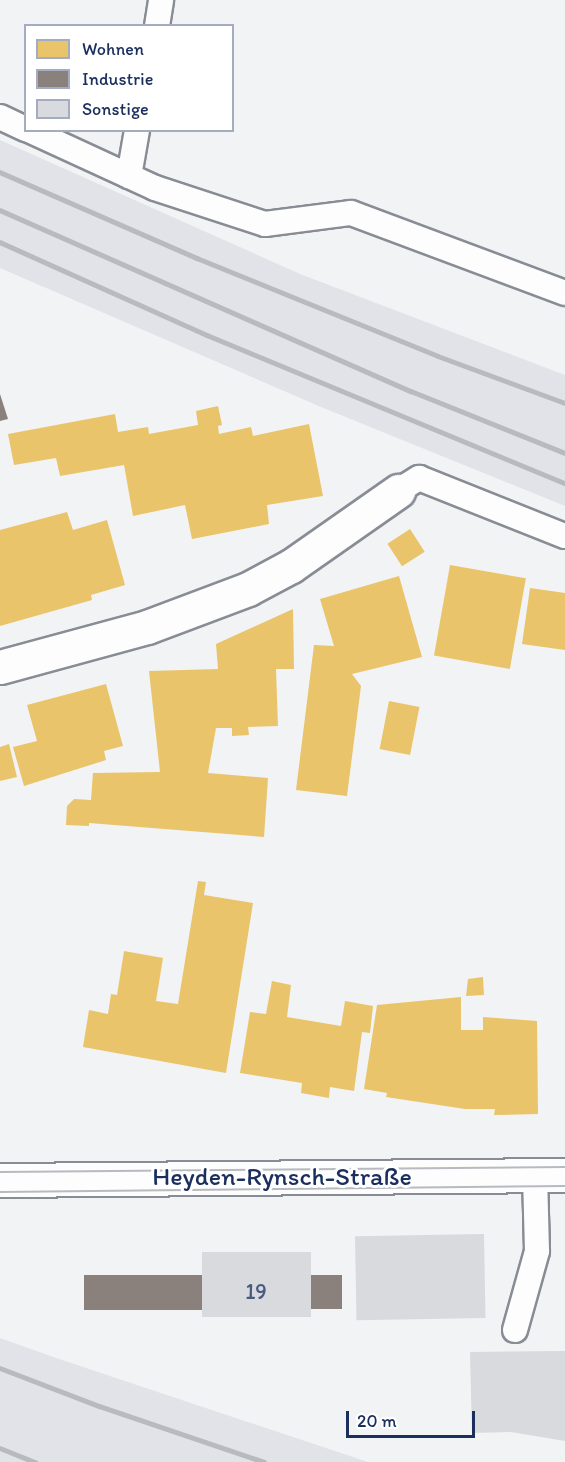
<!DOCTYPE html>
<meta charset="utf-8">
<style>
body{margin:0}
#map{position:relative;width:565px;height:1462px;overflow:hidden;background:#f2f3f4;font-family:Itim,sans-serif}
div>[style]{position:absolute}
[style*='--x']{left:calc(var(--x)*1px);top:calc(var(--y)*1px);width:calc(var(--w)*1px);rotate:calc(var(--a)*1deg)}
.built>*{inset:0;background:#e1e3e8}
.homes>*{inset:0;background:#e9c46a;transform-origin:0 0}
.industry>*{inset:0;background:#8a817c;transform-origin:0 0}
.building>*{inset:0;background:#d8dadd;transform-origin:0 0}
.roads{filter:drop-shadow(2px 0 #888c95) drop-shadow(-2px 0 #888c95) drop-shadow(0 2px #888c95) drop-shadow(0 -2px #888c95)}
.service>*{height:24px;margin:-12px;padding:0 12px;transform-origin:12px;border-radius:12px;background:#fdfdfd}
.minor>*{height:33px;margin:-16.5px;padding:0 16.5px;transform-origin:16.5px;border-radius:16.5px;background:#fdfdfd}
.secondary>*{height:33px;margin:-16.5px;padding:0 16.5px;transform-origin:16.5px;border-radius:16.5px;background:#fdfdfd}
.tram>*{height:1.5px;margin:-0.75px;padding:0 0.75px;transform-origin:0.75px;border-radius:0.75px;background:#b7babf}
.rail>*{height:4.5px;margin:-2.25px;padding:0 2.25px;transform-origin:2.25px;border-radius:2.25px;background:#b7babf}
span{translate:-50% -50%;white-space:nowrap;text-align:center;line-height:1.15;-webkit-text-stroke:6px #fff;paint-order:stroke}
.number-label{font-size:22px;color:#4a5a7e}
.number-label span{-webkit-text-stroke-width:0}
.street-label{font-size:26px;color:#1b2f5e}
.legend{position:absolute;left:24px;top:24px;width:210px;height:108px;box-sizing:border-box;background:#fff;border:2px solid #a4acbf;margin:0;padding:8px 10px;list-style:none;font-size:18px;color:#1b2f5e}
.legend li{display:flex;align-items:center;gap:12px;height:30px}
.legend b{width:30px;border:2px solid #a4acbf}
.scale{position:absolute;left:346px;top:1411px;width:129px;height:27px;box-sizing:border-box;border:3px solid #1b2f5e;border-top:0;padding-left:8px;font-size:18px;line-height:21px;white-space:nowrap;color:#1b2f5e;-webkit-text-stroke:4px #fff;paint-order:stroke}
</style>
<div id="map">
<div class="built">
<div style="clip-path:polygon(0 140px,300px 274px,565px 375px,565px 506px,321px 407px,0 268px)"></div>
<div style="clip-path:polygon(0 1338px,59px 1359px,368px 1462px,0 1462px)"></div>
</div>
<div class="homes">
<div style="clip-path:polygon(218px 406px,222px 425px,218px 426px,219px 434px,251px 427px,253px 436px,309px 424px,323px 496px,267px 505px,269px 524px,192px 539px,185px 505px,133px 516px,124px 465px,60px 476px,56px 458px,14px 465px,8px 434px,115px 414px,118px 432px,148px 427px,149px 434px,198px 425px,196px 411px)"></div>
<div style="clip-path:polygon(67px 512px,73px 530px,107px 520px,125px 585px,91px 595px,92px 600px,0 626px,0 530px)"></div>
<div style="left:410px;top:529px;width:27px;height:27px;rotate:57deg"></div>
<div style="left:450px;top:565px;width:77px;height:92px;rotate:10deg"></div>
<div style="clip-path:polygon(399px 576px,422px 657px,352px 674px,361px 686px,347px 796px,296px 790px,314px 645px,334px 646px,320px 599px)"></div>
<div style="clip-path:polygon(530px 588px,565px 593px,565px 650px,522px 644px)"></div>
<div style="clip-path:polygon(293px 609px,294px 669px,276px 669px,278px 726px,248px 727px,249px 735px,232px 736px,232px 728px,216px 728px,208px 773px,268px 778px,264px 837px,89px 823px,89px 826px,66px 825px,67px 806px,74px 799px,91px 800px,93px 773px,160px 772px,149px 671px,218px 669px,216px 644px)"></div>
<div style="clip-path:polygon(106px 684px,123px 746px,104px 751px,106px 760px,24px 786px,13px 747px,37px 741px,27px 705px)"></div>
<div style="left:389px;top:701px;width:31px;height:49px;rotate:11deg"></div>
<div style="clip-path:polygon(9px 744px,17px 777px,0 781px,0 747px)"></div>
<div style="clip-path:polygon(198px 881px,206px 882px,204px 895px,253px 903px,226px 1073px,83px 1047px,89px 1010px,108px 1014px,111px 994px,117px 995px,124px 951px,163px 958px,156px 1001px,178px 1004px)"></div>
<div style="clip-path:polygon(483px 977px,484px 995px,466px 996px,468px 979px)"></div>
<div style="clip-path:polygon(272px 981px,291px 985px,287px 1017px,341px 1026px,345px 1001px,373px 1006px,370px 1033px,362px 1032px,354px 1091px,330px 1087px,329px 1098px,301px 1093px,302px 1083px,240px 1073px,250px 1012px,266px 1014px)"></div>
<div style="clip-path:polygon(461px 997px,461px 1030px,483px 1030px,483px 1017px,537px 1021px,538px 1114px,494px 1115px,495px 1109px,465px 1109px,386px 1097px,387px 1093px,364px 1089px,377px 1005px)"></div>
</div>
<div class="industry">
<div style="clip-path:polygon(0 394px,8px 419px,0 421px)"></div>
<div style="left:84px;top:1275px;width:118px;height:35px"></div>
<div style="left:311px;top:1275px;width:31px;height:34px"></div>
</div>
<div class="building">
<div style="left:484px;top:1234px;width:84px;height:129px;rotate:89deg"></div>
<div style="left:202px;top:1252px;width:109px;height:65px"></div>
<div style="clip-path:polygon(565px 1351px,565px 1441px,511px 1432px,472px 1433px,470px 1352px)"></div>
</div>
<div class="roads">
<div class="service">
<div style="--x:157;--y:26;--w:26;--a:-81"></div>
<div style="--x:0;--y:117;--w:29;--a:25"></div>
<div style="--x:29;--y:130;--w:139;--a:24.7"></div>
<div style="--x:155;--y:188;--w:116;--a:18.1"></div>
<div style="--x:265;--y:224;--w:87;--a:-7.3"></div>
<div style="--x:351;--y:213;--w:228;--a:20.5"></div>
<div style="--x:129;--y:176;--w:47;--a:-80.1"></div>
<div style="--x:398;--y:491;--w:25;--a:-32"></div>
<div style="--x:419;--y:478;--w:157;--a:21.7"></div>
<div style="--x:515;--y:1330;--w:82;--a:-74.4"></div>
<div style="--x:537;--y:1251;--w:75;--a:-91.5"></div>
</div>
<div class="minor">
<div style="--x:0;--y:667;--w:152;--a:-15.2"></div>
<div style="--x:147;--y:627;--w:108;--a:-20.6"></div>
<div style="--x:248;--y:589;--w:49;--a:-28.1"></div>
<div style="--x:291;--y:566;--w:131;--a:-35"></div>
</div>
<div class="secondary">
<div style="--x:0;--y:1180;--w:565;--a:-0.51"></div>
</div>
</div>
<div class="tram">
<div style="--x:0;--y:1172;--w:565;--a:-0.51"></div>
<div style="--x:0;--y:1192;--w:565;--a:-0.61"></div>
</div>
<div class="rail">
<div style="--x:0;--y:172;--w:215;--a:23.6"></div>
<div style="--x:197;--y:258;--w:260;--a:22.1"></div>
<div style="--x:438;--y:356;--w:135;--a:20.3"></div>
<div style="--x:0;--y:210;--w:449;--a:23.8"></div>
<div style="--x:411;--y:391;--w:166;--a:21.9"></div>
<div style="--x:0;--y:242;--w:227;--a:24.2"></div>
<div style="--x:207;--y:335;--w:387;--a:22.5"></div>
<div style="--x:0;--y:1368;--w:106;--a:21"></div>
<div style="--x:99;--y:1406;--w:174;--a:18.7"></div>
<div style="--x:0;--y:1448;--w:38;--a:22"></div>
</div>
<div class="number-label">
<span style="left:256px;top:1292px">19</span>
</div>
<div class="street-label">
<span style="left:282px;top:1177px">Heyden-Rynsch-Straße</span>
</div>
<ul class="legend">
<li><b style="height:16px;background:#e9c46a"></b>Wohnen</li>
<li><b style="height:16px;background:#8a817c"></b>Industrie</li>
<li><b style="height:16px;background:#d8dadd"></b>Sonstige</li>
</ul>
<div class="scale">20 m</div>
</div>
